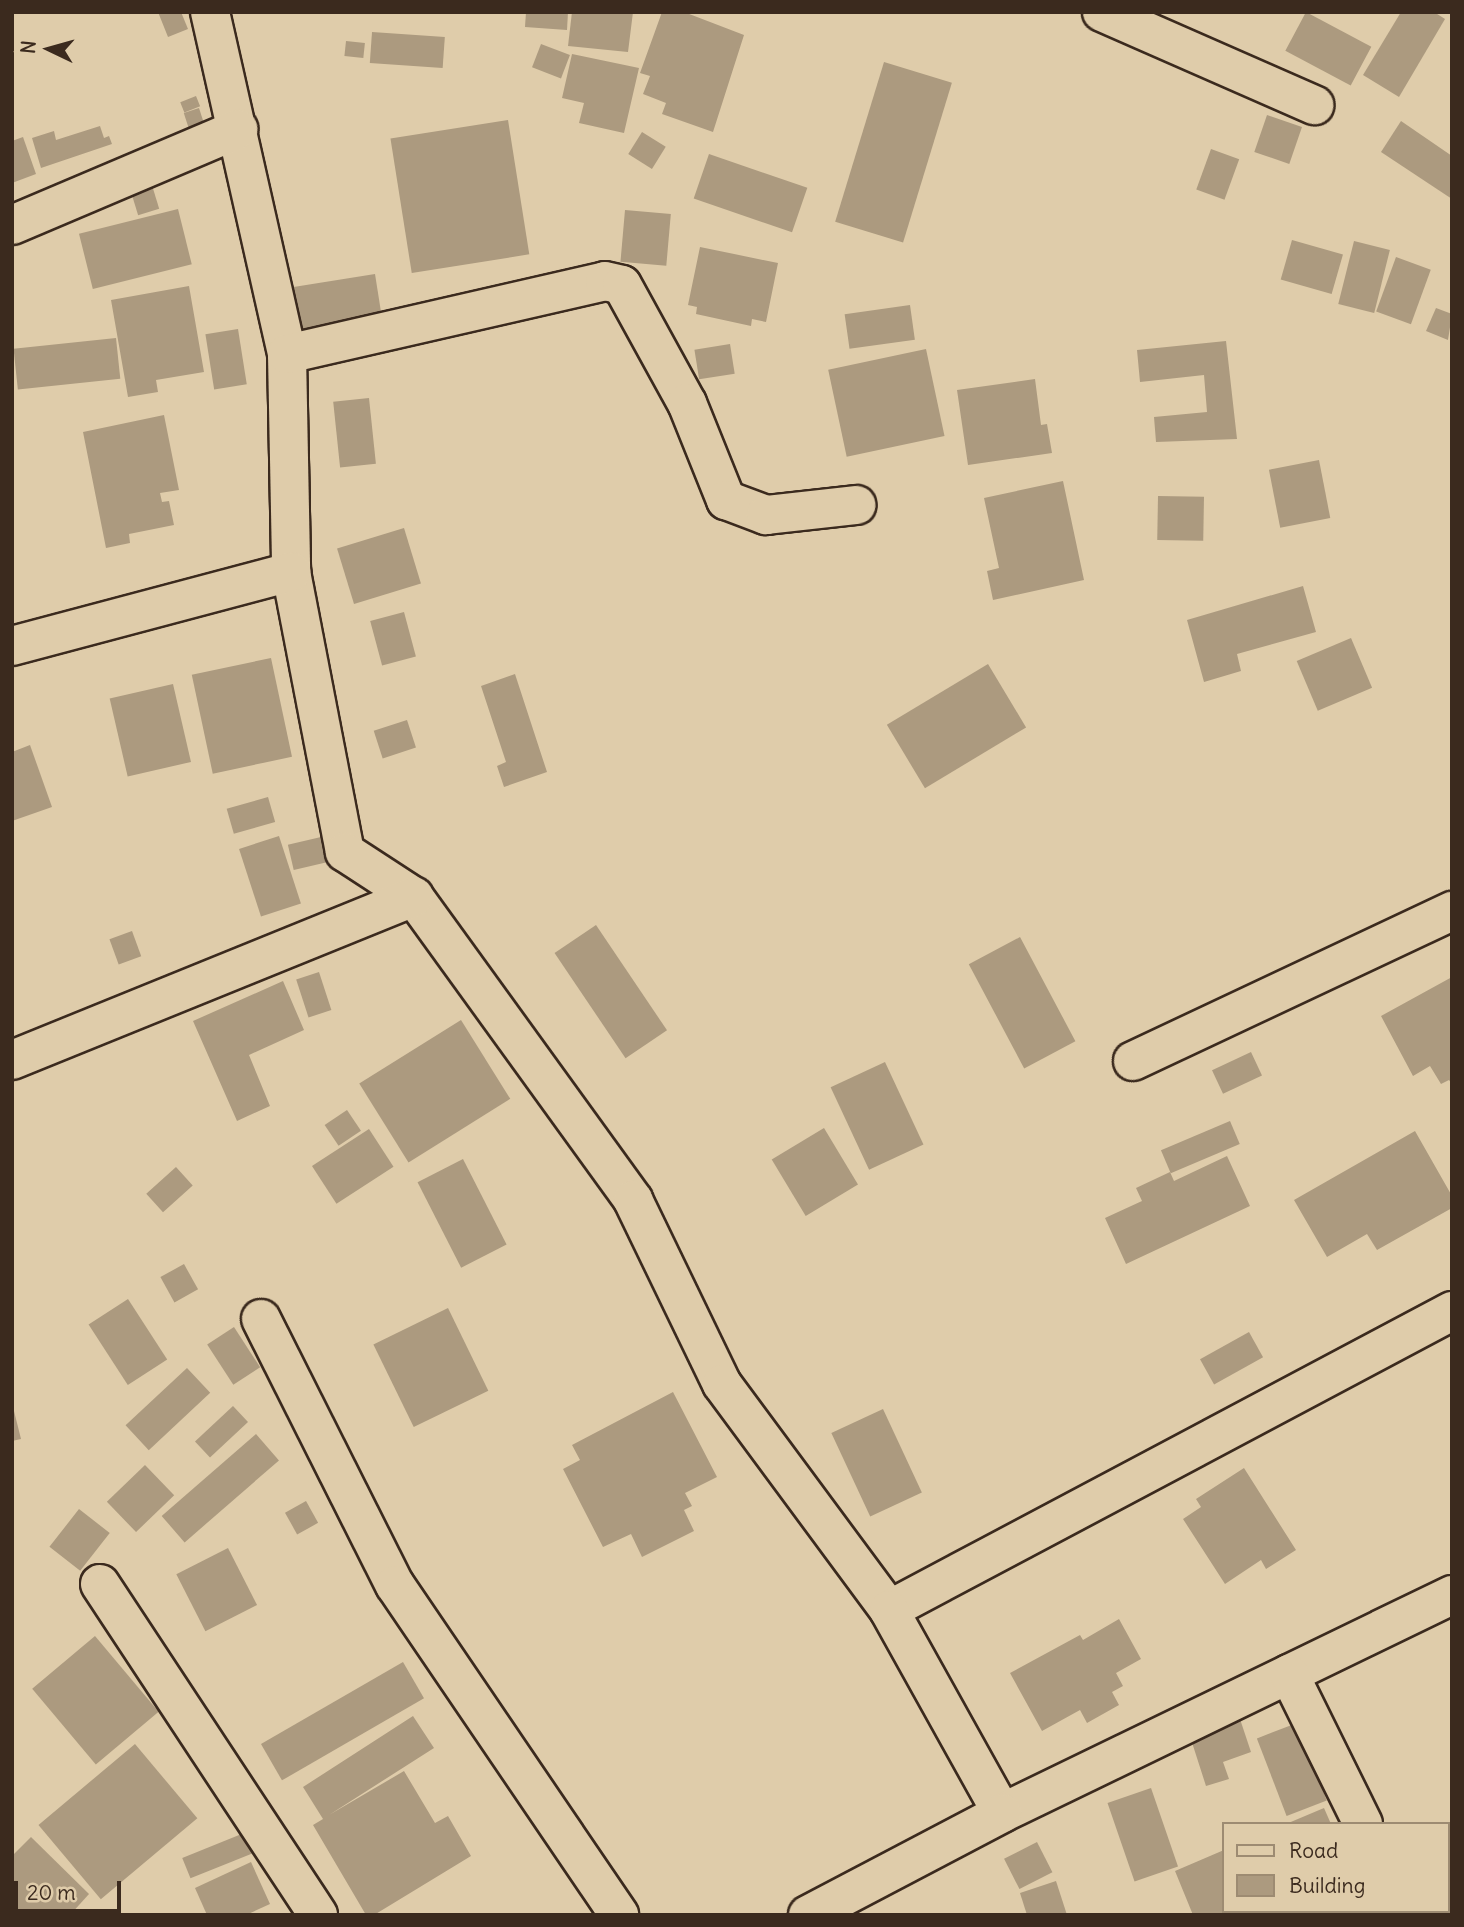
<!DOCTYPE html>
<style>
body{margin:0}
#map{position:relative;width:1464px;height:1927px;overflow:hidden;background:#dfccaa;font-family:Delius,sans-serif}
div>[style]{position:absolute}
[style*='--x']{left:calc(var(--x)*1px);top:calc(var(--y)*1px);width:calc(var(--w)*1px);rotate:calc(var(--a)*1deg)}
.building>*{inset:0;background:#ac9a7f;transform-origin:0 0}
.roads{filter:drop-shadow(2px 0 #3b2a1e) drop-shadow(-2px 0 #3b2a1e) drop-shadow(0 2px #3b2a1e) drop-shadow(0 -2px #3b2a1e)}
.minor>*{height:38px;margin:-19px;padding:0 19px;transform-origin:19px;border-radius:19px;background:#dfccaa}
span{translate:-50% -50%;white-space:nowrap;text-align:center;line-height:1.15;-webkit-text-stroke:5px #dfccaa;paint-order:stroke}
.frame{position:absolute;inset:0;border:14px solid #3b2a1e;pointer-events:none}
.legend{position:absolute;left:1222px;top:1822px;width:228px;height:91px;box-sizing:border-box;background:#dfccaa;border:2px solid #9d8b72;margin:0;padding:9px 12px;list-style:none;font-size:21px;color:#3b2a1e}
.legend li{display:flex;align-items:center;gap:14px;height:35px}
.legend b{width:35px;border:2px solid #9d8b72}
.north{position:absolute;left:14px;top:14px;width:70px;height:70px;-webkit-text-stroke:5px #dfccaa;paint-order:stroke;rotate:275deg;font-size:19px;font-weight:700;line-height:28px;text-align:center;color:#3b2a1e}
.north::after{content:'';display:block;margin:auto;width:24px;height:32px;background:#3b2a1e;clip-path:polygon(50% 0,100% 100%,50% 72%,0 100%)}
.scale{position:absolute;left:14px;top:1881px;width:107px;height:32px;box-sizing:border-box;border:4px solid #3b2a1e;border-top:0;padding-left:9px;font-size:21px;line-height:24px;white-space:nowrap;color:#3b2a1e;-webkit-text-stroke:5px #dfccaa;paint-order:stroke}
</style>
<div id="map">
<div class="building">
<div style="clip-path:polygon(158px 12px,181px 12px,188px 29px,168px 37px)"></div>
<div style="clip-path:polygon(526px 12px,568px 12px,567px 30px,525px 27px)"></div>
<div style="clip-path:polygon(572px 12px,633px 12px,628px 52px,568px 46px)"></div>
<div style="clip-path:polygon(662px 12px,684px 12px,744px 35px,713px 132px,662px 114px,666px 103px,643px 94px,650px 76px,640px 73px)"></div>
<div style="left:1306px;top:12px;width:74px;height:44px;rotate:28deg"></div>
<div style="clip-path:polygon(1401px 12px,1434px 12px,1445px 19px,1399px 97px,1363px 75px)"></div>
<div style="left:372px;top:32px;width:73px;height:31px;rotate:4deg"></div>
<div style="left:346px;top:41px;width:19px;height:15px;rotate:6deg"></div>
<div style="left:541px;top:44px;width:31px;height:25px;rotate:21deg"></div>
<div style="clip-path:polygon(572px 54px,639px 68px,624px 133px,579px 123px,584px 103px,562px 98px)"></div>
<div style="left:884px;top:62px;width:71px;height:167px;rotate:17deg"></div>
<div style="left:196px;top:96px;width:11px;height:17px;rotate:68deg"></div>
<div style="left:199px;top:108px;width:16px;height:16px;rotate:72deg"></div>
<div style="left:1267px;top:115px;width:37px;height:39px;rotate:19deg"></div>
<div style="left:508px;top:120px;width:136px;height:119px;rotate:81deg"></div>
<div style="clip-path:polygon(1401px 121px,1452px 156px,1452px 199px,1381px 152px)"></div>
<div style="clip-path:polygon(100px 126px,104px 138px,109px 136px,112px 144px,41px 168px,32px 138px,54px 131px,56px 140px)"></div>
<div style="left:642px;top:132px;width:28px;height:26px;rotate:32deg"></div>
<div style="clip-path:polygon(23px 137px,36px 174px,12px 183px,12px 141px)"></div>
<div style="left:1211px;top:149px;width:30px;height:43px;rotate:20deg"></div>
<div style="left:709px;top:154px;width:104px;height:47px;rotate:19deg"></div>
<div style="left:151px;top:182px;width:28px;height:22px;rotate:73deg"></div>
<div style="left:178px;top:209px;width:57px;height:102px;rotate:76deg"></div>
<div style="left:625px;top:210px;width:46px;height:52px;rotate:5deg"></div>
<div style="left:1292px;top:240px;width:53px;height:41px;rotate:16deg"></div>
<div style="left:1354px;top:241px;width:37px;height:65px;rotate:14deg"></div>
<div style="clip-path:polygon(700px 247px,778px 263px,766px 322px,752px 319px,751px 326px,696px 314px,697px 307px,688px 305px)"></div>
<div style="left:1396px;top:257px;width:37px;height:58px;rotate:20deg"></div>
<div style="left:375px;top:274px;width:45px;height:84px;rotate:81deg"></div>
<div style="clip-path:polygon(189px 286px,204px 372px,156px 380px,158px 392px,128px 397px,111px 300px)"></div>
<div style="left:910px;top:305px;width:35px;height:66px;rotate:82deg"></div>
<div style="clip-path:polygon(1436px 308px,1452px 314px,1448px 340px,1426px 331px)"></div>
<div style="left:238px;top:329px;width:56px;height:33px;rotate:81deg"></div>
<div style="left:116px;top:338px;width:41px;height:103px;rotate:84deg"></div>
<div style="clip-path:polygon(1226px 341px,1237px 439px,1156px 442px,1154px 417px,1207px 412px,1204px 375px,1140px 382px,1137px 350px)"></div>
<div style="left:730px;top:344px;width:30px;height:36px;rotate:81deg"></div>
<div style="left:926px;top:349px;width:89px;height:100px;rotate:78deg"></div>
<div style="clip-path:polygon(1035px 379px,1041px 425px,1047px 424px,1052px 453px,968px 465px,957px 390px)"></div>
<div style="left:369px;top:398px;width:66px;height:36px;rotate:84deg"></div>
<div style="clip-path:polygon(164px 415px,179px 490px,160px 493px,162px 502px,169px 501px,174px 525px,129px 534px,130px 543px,106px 548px,83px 432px)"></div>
<div style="left:1319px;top:460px;width:59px;height:51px;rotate:79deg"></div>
<div style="clip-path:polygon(1063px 481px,1084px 580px,993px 600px,987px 571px,999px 568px,984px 498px)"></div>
<div style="left:1158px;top:496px;width:46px;height:44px;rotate:1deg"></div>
<div style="left:404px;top:528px;width:58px;height:70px;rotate:73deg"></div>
<div style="clip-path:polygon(1303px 586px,1316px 632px,1237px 654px,1241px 671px,1204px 682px,1187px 620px)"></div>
<div style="left:404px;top:612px;width:46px;height:35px;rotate:75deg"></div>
<div style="left:1351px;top:638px;width:54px;height:59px;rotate:67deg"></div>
<div style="left:271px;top:658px;width:101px;height:81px;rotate:78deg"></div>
<div style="left:988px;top:664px;width:74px;height:118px;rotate:59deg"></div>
<div style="clip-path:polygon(515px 674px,547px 772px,504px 787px,497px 766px,506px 762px,481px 686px)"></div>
<div style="left:173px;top:684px;width:80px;height:65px;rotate:77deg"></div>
<div style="left:407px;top:720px;width:29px;height:35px;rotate:72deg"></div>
<div style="clip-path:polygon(30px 745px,52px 807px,12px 821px,12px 752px)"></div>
<div style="left:268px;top:797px;width:26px;height:43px;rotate:74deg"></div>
<div style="left:279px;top:836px;width:71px;height:42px;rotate:72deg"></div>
<div style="left:321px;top:837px;width:26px;height:34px;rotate:77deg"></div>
<div style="left:596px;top:925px;width:127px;height:50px;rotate:56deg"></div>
<div style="left:132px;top:931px;width:27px;height:24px;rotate:70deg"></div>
<div style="left:1020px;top:937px;width:118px;height:58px;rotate:62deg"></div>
<div style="left:319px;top:972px;width:40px;height:24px;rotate:72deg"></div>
<div style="clip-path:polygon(1452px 977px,1452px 1084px,1449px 1080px,1441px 1084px,1430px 1066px,1413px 1076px,1381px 1016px)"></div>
<div style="clip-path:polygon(283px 981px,304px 1030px,249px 1055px,270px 1106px,237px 1121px,193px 1021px)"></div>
<div style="left:461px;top:1020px;width:93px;height:120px;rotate:58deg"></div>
<div style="left:1251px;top:1052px;width:26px;height:43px;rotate:65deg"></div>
<div style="left:885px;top:1062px;width:91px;height:60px;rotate:65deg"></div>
<div style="left:347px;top:1110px;width:25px;height:27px;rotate:56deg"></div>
<div style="left:1230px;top:1121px;width:25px;height:75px;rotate:67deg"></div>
<div style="left:824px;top:1128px;width:66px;height:61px;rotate:59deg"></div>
<div style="left:369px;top:1129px;width:45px;height:68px;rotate:57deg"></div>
<div style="clip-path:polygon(1415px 1131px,1452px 1196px,1452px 1208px,1377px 1250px,1367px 1234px,1327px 1257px,1294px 1200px)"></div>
<div style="clip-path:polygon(1227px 1156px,1250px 1206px,1126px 1264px,1105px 1218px,1142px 1201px,1136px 1188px,1170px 1172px,1174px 1181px)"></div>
<div style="left:463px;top:1159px;width:96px;height:51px;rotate:63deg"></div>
<div style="left:176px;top:1167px;width:25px;height:40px;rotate:48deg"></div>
<div style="left:184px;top:1264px;width:29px;height:27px;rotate:61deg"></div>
<div style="left:128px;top:1299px;width:72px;height:47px;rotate:57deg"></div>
<div style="left:448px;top:1308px;width:92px;height:83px;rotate:64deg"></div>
<div style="left:234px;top:1327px;width:48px;height:32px;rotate:57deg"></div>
<div style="left:1249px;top:1332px;width:29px;height:56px;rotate:61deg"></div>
<div style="left:187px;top:1368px;width:34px;height:84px;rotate:47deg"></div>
<div style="clip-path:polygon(673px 1392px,717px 1477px,685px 1493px,692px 1506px,684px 1510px,694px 1531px,642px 1557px,631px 1534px,603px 1547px,563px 1469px,580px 1460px,572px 1445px)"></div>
<div style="left:233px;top:1406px;width:22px;height:52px;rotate:47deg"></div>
<div style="clip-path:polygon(13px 1407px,21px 1439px,12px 1441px,12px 1408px)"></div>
<div style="left:883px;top:1409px;width:92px;height:57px;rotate:65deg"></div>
<div style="left:256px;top:1434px;width:35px;height:125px;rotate:49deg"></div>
<div style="left:145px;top:1465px;width:42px;height:53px;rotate:46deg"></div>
<div style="clip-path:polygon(1244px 1468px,1296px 1550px,1266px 1569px,1261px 1560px,1225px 1584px,1183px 1519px,1201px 1507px,1196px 1499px)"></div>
<div style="left:306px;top:1501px;width:25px;height:24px;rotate:61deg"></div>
<div style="left:79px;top:1509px;width:39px;height:48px;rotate:38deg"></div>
<div style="left:228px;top:1548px;width:64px;height:58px;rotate:63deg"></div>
<div style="clip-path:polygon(1119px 1619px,1141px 1659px,1116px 1673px,1123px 1686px,1112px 1692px,1119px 1705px,1087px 1723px,1080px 1710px,1042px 1731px,1010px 1673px,1080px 1635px,1083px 1640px)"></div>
<div style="left:95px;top:1636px;width:99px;height:82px;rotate:50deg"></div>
<div style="left:403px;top:1662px;width:42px;height:164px;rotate:60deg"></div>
<div style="clip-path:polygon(1238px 1713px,1251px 1752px,1223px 1762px,1229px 1779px,1206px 1786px,1188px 1730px)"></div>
<div style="clip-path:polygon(413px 1716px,434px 1748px,329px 1815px,404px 1771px,435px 1823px,448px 1816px,471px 1856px,374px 1915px,366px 1915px,313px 1825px,323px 1819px,303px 1787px)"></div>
<div style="left:1297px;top:1723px;width:83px;height:43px;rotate:69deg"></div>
<div style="left:135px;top:1744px;width:97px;height:126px;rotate:50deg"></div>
<div style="left:1151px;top:1788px;width:83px;height:46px;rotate:71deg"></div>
<div style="clip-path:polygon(1324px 1808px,1331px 1824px,1286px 1824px)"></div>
<div style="left:249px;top:1831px;width:22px;height:72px;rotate:68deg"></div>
<div style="clip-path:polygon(31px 1837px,89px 1894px,70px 1915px,12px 1915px,12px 1856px)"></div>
<div style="left:1037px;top:1842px;width:34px;height:37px;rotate:63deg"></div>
<div style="clip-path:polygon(1224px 1850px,1224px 1911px,1268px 1911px,1193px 1915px,1175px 1871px)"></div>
<div style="clip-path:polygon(251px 1862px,270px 1904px,246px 1915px,207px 1915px,195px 1888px)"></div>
<div style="clip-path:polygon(1056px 1881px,1067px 1915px,1027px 1915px,1020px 1893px)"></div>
</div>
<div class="roads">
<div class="minor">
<div style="--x:210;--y:12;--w:351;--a:77.3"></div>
<div style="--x:287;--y:354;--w:218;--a:88.9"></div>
<div style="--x:291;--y:572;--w:285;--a:79.1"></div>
<div style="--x:345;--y:852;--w:82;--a:33.1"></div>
<div style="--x:414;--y:897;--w:374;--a:54.1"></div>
<div style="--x:633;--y:1200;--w:204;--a:64.2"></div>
<div style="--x:722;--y:1384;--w:281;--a:53.5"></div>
<div style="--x:1102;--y:12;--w:232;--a:23.7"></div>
<div style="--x:12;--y:225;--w:246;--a:-23"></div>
<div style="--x:287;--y:354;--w:326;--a:-12.9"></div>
<div style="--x:605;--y:281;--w:17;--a:13"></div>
<div style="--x:622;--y:285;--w:135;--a:61.2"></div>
<div style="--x:687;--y:403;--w:105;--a:68.1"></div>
<div style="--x:726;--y:500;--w:43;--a:20.6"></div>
<div style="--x:766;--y:515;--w:91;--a:-6.3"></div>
<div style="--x:12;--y:646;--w:289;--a:-14.9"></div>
<div style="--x:12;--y:1060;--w:434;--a:-22.1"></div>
<div style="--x:1133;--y:1061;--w:353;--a:-25.2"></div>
<div style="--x:1452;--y:1311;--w:637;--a:152.03"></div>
<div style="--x:889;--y:1610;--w:232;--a:60.9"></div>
<div style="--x:1002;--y:1813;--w:500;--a:-25.85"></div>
<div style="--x:261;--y:1319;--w:298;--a:63.3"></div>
<div style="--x:395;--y:1585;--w:399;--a:55.8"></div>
<div style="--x:100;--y:1584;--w:396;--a:56.6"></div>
<div style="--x:1289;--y:1674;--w:167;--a:63.7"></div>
<div style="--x:1407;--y:1911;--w:4;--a:76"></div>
<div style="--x:808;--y:1915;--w:219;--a:-27.7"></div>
</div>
</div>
<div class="frame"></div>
<ul class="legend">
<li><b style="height:9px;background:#dfccaa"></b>Road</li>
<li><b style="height:19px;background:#ac9a7f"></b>Building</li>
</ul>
<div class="north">N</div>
<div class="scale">20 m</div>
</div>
